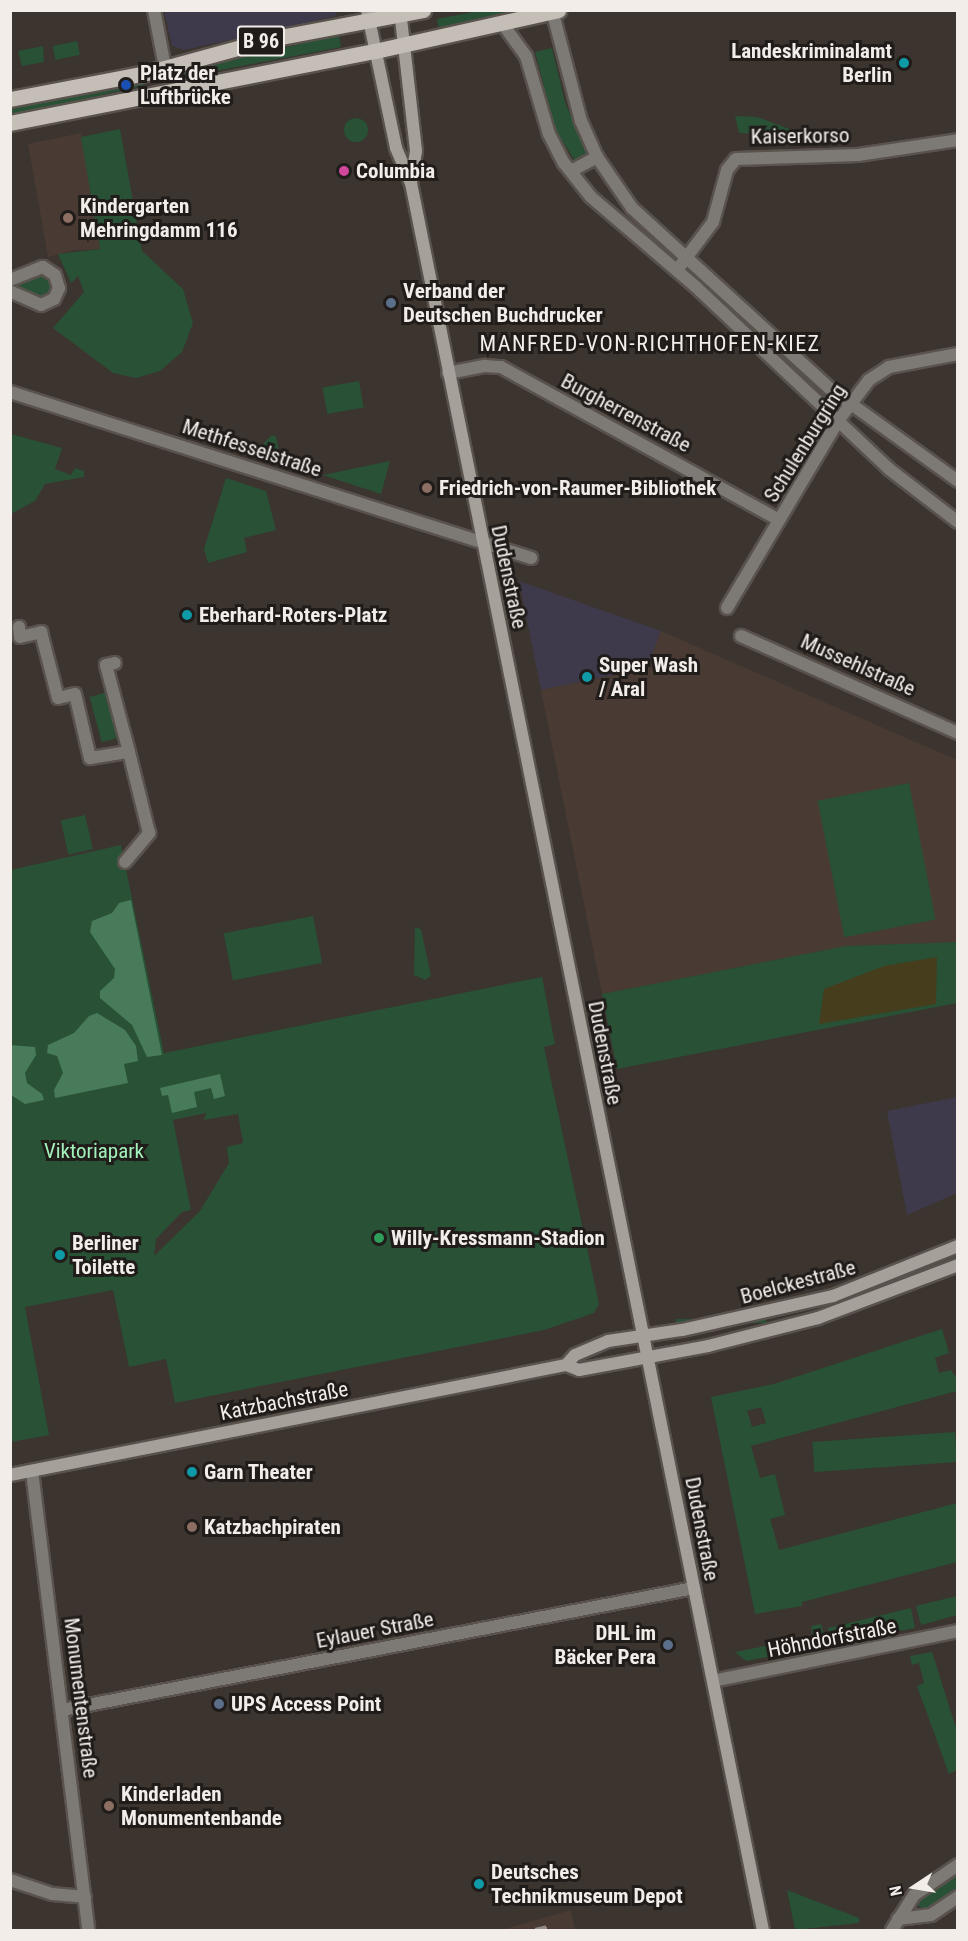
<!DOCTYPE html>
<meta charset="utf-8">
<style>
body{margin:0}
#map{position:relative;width:968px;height:1941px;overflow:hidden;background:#3c342f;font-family:"Roboto Condensed",sans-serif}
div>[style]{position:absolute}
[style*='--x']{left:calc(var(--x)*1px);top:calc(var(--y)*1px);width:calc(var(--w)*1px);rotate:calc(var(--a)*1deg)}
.commercial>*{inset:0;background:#3e3a4c}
.built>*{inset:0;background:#493b33}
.green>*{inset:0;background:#285136;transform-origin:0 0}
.round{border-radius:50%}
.forest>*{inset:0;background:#487b59}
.sand>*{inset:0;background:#463d1d}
.roads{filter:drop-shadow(2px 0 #59524d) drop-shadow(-2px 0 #59524d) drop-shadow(0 2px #59524d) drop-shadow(0 -2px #59524d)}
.minor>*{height:12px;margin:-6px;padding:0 6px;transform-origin:6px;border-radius:6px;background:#7d7a76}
.tertiary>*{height:12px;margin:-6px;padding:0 6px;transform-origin:6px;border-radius:6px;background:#7d7a76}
.secondary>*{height:12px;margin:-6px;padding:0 6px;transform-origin:6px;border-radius:6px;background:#a5a09a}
.primary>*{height:15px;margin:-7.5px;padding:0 7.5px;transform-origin:7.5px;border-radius:7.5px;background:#c4beb6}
.rail>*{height:4.5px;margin-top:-2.25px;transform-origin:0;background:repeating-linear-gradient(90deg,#928b87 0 12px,transparent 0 18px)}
.dots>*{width:16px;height:16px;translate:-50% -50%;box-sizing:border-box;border:3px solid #201c1a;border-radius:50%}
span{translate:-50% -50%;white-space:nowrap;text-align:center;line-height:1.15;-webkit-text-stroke:6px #201c1a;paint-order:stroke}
.shield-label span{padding:2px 4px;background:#201c1a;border:2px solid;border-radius:4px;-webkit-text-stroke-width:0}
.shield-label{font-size:20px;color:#f2ede9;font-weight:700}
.poi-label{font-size:21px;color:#f2ede9;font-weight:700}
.right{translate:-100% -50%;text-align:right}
.left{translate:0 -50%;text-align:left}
.street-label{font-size:21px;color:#f2ede9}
.park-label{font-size:21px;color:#a2f1bb}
.neighbourhood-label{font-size:22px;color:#f2ede9;letter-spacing:1.5px}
.frame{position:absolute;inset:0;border:12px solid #f2ede9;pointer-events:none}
.north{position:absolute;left:884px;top:1857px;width:60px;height:60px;-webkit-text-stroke:4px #201c1a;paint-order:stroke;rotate:258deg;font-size:16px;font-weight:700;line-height:24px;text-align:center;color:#f2ede9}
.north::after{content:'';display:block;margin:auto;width:21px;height:27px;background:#f2ede9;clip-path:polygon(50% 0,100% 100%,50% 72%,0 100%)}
</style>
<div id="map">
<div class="commercial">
<div style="clip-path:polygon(335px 11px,336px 16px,184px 50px,172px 46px,164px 11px)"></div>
<div style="clip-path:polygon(519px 581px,661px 631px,647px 668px,541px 690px)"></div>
<div style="clip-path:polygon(957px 1097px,957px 1193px,907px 1215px,887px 1111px)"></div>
</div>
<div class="built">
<div style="clip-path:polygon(81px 133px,100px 249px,75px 250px,48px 257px,28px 144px)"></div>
<div style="clip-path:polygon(661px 631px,957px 760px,957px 942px,846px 946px,602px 994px,541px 690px,647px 668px)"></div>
<div style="clip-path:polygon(571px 1910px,575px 1930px,501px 1930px)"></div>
</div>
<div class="green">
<div style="clip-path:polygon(478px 11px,526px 11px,439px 30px,437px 19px)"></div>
<div style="clip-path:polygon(339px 35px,341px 47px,185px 77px,184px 71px)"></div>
<div style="left:77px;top:41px;width:14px;height:25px;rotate:78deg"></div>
<div style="clip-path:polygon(43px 46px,44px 62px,22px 66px,18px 51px)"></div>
<div style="clip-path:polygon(552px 48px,565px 102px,587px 154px,575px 161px,556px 131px,535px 52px)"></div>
<div style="clip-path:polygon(143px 80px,145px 85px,11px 116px,11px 105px)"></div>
<div style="clip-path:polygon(735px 116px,757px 117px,792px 130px,794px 135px,739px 133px)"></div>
<div class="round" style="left:344px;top:118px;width:24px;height:24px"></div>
<div style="clip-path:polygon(120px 129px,142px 251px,183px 289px,193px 323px,182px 352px,160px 371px,136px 378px,113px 373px,53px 328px,84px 292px,78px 276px,71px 283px,58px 254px,100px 249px,81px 137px)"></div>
<div style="clip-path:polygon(43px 271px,54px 282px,52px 293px,42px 301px,15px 289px,15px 284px)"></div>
<div style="left:359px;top:381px;width:27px;height:37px;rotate:80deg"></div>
<div style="clip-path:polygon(11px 434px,62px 448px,55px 469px,71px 475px,75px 468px,84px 471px,84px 477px,45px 484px,35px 501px,11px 514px)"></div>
<div style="clip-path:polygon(272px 435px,276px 437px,281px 461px,260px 455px,258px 449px)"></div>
<div style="clip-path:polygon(390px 461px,381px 494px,323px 475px)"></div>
<div style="clip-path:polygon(226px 478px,266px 491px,276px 530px,244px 538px,247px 552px,208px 563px,204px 549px)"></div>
<div style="left:108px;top:692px;width:47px;height:19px;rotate:75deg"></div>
<div style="left:909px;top:783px;width:139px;height:93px;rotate:79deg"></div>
<div style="left:85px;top:815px;width:35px;height:25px;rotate:77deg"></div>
<div style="clip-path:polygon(evenodd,121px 845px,164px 1053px,542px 977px,555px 1044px,544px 1047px,599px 1304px,594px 1313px,544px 1330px,175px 1403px,166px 1359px,129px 1367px,113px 1290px,25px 1307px,49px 1435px,11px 1442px,11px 870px,121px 845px,206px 1113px,204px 1120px,238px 1114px,243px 1143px,227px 1147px,229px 1163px,200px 1211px,154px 1256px,156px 1239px,182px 1212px,191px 1210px,173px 1120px,206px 1113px)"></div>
<div style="left:313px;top:916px;width:48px;height:91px;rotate:79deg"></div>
<div style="clip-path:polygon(415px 927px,421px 929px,431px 976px,425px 980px,414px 975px)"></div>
<div style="clip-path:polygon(957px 942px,957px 1003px,617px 1069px,602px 994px,846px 946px)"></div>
<div style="clip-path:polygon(957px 1251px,957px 1256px,868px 1292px,784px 1316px)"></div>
<div style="left:766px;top:1319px;width:4px;height:90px;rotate:90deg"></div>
<div style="clip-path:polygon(evenodd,942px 1329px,949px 1353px,935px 1358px,939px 1373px,951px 1370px,957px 1379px,957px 1391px,751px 1446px,760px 1478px,775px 1474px,785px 1515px,770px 1519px,779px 1550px,957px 1503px,957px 1562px,802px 1602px,802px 1606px,755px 1614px,711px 1397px,774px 1384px,942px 1329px,761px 1407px,766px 1423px,752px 1427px,747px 1411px,761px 1407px)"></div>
<div style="left:955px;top:1432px;width:30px;height:143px;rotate:86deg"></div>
<div style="clip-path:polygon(957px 1596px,957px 1615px,921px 1625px,916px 1606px)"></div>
<div style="clip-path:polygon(911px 1608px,915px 1628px,832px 1644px,828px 1628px)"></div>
<div style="clip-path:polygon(821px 1624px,827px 1645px,803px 1649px,801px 1639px,813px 1636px,811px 1626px)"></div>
<div style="left:795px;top:1640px;width:11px;height:20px;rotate:75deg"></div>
<div style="clip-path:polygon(770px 1645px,772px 1656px,746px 1661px,735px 1652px)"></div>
<div style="clip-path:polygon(932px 1652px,957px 1731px,957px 1770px,949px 1774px,917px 1686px,924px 1683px,919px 1663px,912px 1665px,910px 1656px)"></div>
<div style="clip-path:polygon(957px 1872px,957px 1889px,927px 1910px,918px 1906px,918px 1899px)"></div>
<div style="clip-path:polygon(787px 1890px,859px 1918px,859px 1923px,795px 1930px)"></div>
</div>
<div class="forest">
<div style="clip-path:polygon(131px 900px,162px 1055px,147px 1057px,132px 1025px,100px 998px,100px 991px,114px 978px,115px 969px,90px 932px,92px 921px,112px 913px,119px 903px)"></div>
<div style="clip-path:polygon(97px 1013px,125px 1030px,136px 1046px,138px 1061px,124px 1064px,128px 1083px,55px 1098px,54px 1090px,63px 1073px,57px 1056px,47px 1053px,48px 1045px,74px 1033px,89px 1016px)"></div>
<div style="clip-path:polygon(10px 1045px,35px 1047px,36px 1055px,25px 1073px,27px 1083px,42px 1094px,44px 1100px,25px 1104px,11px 1095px)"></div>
<div style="clip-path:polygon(220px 1074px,225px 1096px,214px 1099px,211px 1088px,194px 1092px,197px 1107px,172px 1113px,168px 1095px,162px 1096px,160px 1088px)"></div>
</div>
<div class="sand">
<div style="clip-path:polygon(937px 957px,936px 1004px,819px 1024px,824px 989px,884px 966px)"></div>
</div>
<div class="roads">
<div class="minor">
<div style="--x:154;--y:10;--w:58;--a:79.1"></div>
<div style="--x:677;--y:270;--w:60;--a:-53.1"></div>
<div style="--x:713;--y:222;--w:54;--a:-74.9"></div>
<div style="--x:727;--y:170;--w:14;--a:-51"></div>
<div style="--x:736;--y:159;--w:122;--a:-1.9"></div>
<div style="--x:858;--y:155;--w:101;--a:-8.5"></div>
<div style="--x:10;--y:280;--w:35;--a:-22"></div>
<div style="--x:43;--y:267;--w:14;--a:34"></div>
<div style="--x:55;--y:275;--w:14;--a:73"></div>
<div style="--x:59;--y:288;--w:12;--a:114"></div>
<div style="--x:54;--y:299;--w:14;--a:155"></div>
<div style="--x:41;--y:305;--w:34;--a:-156"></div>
<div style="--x:448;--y:373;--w:38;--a:-11"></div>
<div style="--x:485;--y:366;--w:16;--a:4"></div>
<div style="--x:501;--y:367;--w:317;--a:28.8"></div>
<div style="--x:10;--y:392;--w:547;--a:17.67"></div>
<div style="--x:727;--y:608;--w:217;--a:-59.3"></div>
<div style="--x:838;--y:421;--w:51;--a:-52.9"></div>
<div style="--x:869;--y:380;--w:24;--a:-33"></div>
<div style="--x:889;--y:367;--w:70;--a:-10.7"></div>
<div style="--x:19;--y:627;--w:10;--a:84"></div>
<div style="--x:20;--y:637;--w:22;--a:-13"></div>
<div style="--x:41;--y:632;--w:68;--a:75.6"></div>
<div style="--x:58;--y:698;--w:17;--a:-13"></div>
<div style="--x:75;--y:694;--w:66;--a:76.8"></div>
<div style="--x:90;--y:758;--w:39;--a:-9"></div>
<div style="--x:129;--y:752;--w:90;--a:-104.8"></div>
<div style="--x:106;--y:665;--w:9;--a:-13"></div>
<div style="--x:741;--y:636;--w:238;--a:24.1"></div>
<div style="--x:125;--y:862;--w:38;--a:-50"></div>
<div style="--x:149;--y:833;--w:83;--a:-103.9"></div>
<div style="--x:32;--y:1471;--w:462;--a:83"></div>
<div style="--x:713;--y:1681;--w:250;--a:-11.5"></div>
<div style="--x:62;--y:1710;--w:644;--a:-10.93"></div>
<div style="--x:10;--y:1880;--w:44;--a:18.4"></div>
<div style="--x:52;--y:1894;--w:33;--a:5"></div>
<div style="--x:898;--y:1919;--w:33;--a:-7"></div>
<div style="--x:931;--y:1915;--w:32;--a:-34"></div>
<div style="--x:892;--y:1930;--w:41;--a:-57.8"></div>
<div style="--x:914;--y:1895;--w:53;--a:-34.3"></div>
</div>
<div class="tertiary">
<div style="--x:552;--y:10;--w:115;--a:75.4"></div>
<div style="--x:581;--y:121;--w:39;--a:66"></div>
<div style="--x:597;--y:157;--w:62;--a:55.5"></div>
<div style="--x:632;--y:208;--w:267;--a:42.4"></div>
<div style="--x:829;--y:388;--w:159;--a:35.8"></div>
<div style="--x:502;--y:23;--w:41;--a:54"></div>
<div style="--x:526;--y:56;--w:81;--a:73.6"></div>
<div style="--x:549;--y:134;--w:33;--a:63"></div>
<div style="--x:564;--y:163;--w:43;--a:51.5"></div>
<div style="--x:591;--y:197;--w:138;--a:40.6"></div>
<div style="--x:696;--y:287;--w:265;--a:43.3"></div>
<div style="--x:889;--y:469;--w:87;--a:37.5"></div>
<div style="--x:571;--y:171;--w:30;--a:-28"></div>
</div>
<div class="secondary">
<div style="--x:367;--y:10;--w:141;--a:78.1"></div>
<div style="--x:396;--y:148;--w:38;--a:67"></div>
<div style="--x:411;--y:183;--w:1782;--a:78.61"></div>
<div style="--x:400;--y:10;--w:142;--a:83.5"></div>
<div style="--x:416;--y:151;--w:31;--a:99"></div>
<div style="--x:566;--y:1365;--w:13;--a:-48"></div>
<div style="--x:575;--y:1355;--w:36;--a:-23"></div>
<div style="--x:608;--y:1341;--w:75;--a:-8.5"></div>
<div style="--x:682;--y:1330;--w:155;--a:-12.7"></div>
<div style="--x:833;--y:1296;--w:135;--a:-21.8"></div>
<div style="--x:10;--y:1475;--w:567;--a:-11.19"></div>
<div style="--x:566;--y:1365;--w:14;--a:21"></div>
<div style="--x:579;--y:1370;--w:131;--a:-10.5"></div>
<div style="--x:708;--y:1346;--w:114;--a:-14.3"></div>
<div style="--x:818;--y:1318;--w:150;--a:-20.7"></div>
</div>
<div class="primary">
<div style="--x:10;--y:99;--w:138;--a:-10.8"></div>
<div style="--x:146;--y:73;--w:129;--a:-15.3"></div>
<div style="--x:270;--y:39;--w:156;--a:-10.7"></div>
<div style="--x:10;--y:123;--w:372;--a:-11.2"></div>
<div style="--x:375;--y:51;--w:188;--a:-12.6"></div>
</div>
</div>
<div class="rail">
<div style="--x:535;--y:1930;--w:17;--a:-13"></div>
</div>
<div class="dots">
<div style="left:904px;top:63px;background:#0f9aa8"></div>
<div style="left:126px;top:85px;background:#1a4fb4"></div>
<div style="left:344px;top:171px;background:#d1479c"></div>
<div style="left:68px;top:218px;background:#8d6e63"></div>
<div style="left:391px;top:303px;background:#5c6f8a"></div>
<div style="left:427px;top:488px;background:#8d6e63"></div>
<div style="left:187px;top:615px;background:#0f9aa8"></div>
<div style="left:587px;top:677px;background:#0f9aa8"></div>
<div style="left:379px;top:1238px;background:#2e9e5b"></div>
<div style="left:60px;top:1255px;background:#0f9aa8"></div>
<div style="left:192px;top:1472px;background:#0f9aa8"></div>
<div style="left:192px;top:1527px;background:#8d6e63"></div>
<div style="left:668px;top:1645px;background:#5c6f8a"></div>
<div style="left:219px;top:1704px;background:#5c6f8a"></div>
<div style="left:109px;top:1806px;background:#8d6e63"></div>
<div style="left:479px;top:1884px;background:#0f9aa8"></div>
</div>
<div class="shield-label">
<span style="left:261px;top:41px">B 96</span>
</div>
<div class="poi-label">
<span class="right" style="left:892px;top:63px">Landeskriminalamt<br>Berlin</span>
<span class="left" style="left:140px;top:85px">Platz der<br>Luftbrücke</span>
<span class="left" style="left:356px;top:171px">Columbia</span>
<span class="left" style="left:80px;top:218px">Kindergarten<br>Mehringdamm 116</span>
<span class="left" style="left:403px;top:303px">Verband der<br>Deutschen Buchdrucker</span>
<span class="left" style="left:439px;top:488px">Friedrich-von-Raumer-Bibliothek</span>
<span class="left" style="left:199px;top:615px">Eberhard-Roters-Platz</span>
<span class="left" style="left:599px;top:677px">Super Wash<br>/ Aral</span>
<span class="left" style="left:391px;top:1238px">Willy-Kressmann-Stadion</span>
<span class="left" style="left:72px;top:1255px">Berliner<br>Toilette</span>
<span class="left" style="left:204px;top:1472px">Garn Theater</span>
<span class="left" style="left:204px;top:1527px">Katzbachpiraten</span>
<span class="right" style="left:656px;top:1645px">DHL im<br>Bäcker Pera</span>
<span class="left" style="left:231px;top:1704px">UPS Access Point</span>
<span class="left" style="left:121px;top:1806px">Kinderladen<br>Monumentenbande</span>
<span class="left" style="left:491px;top:1884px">Deutsches<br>Technikmuseum Depot</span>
</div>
<div class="street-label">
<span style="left:800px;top:136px;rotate:-1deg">Kaiserkorso</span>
<span style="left:626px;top:413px;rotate:28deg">Burgherrenstraße</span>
<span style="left:805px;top:443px;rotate:-58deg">Schulenburgring</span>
<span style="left:252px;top:448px;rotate:18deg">Methfesselstraße</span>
<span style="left:509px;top:577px;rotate:78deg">Dudenstraße</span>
<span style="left:858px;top:665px;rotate:24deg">Mussehlstraße</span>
<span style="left:605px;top:1053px;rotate:79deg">Dudenstraße</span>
<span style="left:798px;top:1282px;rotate:-15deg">Boelckestraße</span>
<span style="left:284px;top:1401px;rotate:-11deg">Katzbachstraße</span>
<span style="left:702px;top:1529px;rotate:79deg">Dudenstraße</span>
<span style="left:375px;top:1630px;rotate:-11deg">Eylauer Straße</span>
<span style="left:832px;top:1638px;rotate:-11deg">Höhndorfstraße</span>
<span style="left:81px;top:1698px;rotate:83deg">Monumentenstraße</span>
</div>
<div class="park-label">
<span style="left:94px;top:1151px">Viktoriapark</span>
</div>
<div class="neighbourhood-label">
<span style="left:650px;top:344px">MANFRED-VON-RICHTHOFEN-KIEZ</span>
</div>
<div class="frame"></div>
<div class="north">N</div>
</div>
